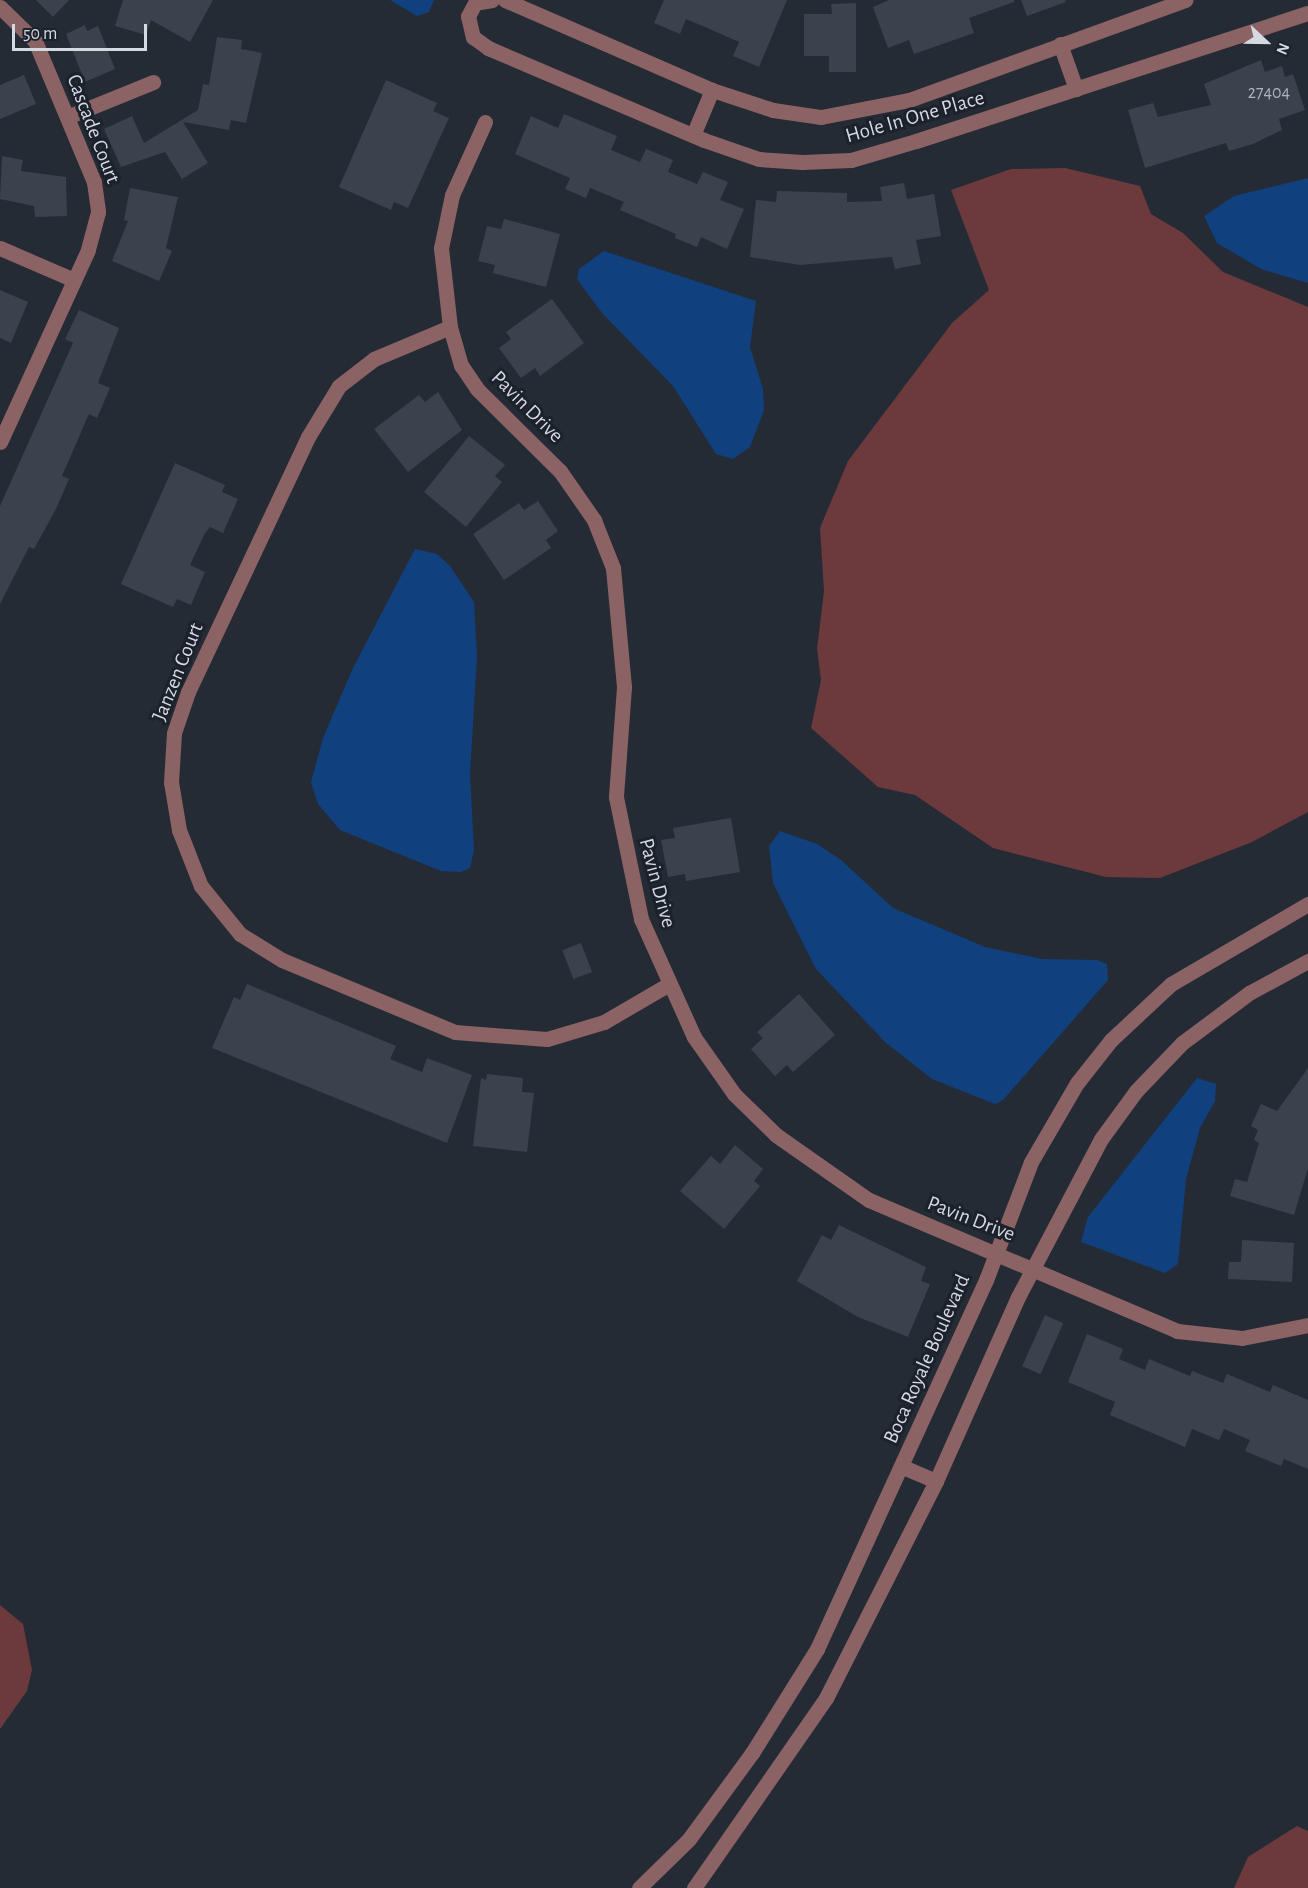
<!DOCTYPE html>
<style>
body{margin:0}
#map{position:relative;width:1308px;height:1888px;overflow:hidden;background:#242b35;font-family:"Alegreya Sans",sans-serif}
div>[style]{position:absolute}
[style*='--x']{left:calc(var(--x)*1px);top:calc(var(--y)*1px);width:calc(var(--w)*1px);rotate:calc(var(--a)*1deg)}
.green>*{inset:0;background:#6c3a3c}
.water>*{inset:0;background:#11407f}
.building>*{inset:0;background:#3b424d;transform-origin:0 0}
.minor>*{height:15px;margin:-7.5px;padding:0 7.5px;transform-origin:7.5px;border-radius:7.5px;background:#8c6364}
span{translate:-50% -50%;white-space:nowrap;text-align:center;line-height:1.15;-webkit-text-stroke:6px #1b222b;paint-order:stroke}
.number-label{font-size:18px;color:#aeb4bc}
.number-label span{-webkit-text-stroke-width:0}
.street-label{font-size:21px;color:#d5dae1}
.north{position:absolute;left:1236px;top:12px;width:60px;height:60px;-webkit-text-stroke:4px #1b222b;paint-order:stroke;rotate:112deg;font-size:16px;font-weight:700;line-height:24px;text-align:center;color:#d5dae1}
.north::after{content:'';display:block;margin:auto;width:21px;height:27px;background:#d5dae1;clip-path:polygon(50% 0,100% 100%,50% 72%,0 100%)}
.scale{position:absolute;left:12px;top:24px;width:135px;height:27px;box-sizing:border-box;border:3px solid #d5dae1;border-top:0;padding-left:8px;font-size:18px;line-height:21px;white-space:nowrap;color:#d5dae1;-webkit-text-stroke:4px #1b222b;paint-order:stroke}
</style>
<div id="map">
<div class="green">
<div style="clip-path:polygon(1065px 168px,1140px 186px,1151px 214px,1183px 233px,1223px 272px,1308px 307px,1308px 812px,1252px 842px,1160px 878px,1106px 877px,993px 848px,915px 795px,878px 787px,811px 728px,821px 680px,817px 649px,824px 591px,820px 528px,848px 461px,952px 323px,989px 290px,951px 190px,1011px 169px)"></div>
<div style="clip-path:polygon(0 1605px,23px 1624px,32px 1670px,27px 1691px,0 1729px)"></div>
<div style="clip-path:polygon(1297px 1826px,1308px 1831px,1308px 1888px,1234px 1888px,1248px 1857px)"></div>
</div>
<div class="water">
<div style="clip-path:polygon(390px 0,434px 0,429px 12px,417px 16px)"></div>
<div style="clip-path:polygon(1308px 178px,1308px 283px,1261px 269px,1217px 243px,1204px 216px,1234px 196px)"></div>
<div style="clip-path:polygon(604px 251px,756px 301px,750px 347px,763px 389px,764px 410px,750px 447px,733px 459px,716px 454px,673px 386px,602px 313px,577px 279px,579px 269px)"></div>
<div style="clip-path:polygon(415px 549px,437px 554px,450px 566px,474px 602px,477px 657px,470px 774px,474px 850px,470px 868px,461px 872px,441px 871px,340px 830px,318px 804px,311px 782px,323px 738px,353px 668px)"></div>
<div style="clip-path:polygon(780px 831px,817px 844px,841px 860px,893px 908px,985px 947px,1042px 959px,1097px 960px,1107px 964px,1108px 980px,1003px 1100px,995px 1104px,932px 1079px,885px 1042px,816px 969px,773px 883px,769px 846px)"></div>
<div style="clip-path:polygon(1197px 1078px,1216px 1084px,1215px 1101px,1200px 1128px,1186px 1179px,1178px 1264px,1165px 1273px,1081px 1242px,1088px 1217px)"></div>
</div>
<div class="building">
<div style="clip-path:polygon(36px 0,69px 0,53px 17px)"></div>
<div style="clip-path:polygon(123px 0,213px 0,190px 42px,151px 20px,146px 35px,115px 26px)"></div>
<div style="clip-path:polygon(664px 0,787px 0,759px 67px,733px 56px,739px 42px,705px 27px,686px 19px,680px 34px,654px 23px)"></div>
<div style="clip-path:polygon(889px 0,1014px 0,1014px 2px,969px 18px,974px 33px,914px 54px,909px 40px,888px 48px,873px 7px)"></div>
<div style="clip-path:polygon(1021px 0,1065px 0,1066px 2px,1027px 16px)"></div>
<div style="clip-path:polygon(856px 3px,856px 72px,829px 72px,829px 56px,804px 56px,804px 14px,832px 14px,831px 4px)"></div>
<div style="clip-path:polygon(85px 25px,87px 31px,98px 26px,115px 69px,85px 82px,66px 34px)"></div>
<div style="clip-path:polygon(217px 37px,242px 40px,241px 49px,262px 53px,246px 123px,231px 120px,229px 130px,183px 122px,208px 163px,182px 179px,165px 152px,121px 167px,104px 129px,132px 116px,144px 143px,198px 110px,203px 84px,209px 85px)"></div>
<div style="clip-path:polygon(1261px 60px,1265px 72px,1282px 66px,1285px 77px,1293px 74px,1305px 110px,1279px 119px,1282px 130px,1253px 144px,1229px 151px,1226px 143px,1145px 168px,1128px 110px,1153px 103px,1158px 117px,1211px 105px,1204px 84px)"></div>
<div style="clip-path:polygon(24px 75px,36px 104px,0 119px,0 85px)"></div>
<div style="clip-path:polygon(386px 80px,437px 103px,433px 111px,449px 118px,408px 208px,394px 202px,391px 210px,339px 187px)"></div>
<div style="clip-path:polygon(564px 114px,617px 136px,611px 150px,640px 162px,646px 149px,673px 160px,668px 172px,697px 184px,703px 172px,728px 182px,720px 200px,744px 209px,727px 249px,701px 237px,697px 247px,675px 238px,676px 234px,620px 210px,624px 202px,590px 188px,586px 198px,565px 189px,570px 178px,515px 154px,531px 116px,558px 128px)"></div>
<div style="clip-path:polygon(2px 156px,23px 160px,21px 171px,66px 177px,67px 216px,35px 217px,34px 206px,0 199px)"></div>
<div style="clip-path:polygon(904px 183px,907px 199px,934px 194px,941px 236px,916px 240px,921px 264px,895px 269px,892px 257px,800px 265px,750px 257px,756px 200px,776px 202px,777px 191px,847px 193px,847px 202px,882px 201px,880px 187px)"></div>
<div style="clip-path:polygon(130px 188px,178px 197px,166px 248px,172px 251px,159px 281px,112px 261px,128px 221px,124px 220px)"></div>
<div style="clip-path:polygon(504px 219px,560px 234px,546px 287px,493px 273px,495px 265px,478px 261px,487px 226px,501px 229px)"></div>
<div style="clip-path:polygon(0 290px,28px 302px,11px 343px,0 338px)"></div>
<div style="clip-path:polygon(552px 299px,584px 343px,540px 376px,535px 368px,521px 378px,499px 348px,511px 339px,506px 332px)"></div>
<div style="clip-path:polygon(79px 310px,119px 328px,98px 383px,110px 388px,97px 418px,89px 414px,62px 476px,69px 479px,56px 509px,34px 549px,29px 547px,0 604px,0 506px,73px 343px,65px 339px)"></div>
<div style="clip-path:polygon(438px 392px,462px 430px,408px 472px,374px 429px,419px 395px,425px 402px)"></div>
<div style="clip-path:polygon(469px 436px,505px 465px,495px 476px,502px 482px,466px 527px,424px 492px)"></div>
<div style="clip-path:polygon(175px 463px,225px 485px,222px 492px,238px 499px,223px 533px,210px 527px,204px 535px,190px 565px,205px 572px,191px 605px,177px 599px,173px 607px,121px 584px)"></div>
<div style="clip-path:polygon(538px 501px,558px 531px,546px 540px,551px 548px,504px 580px,473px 534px,519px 503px,524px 510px)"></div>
<div style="clip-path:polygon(731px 818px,740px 872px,686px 881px,685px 874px,668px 877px,661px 840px,675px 838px,673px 828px)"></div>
<div style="left:581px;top:943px;width:31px;height:20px;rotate:69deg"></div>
<div style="clip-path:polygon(247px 984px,396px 1046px,390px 1059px,422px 1072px,427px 1058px,472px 1075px,447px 1143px,212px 1048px,234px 997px,240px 1000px)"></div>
<div style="clip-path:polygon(799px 994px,835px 1035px,793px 1072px,787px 1065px,775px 1076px,751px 1049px,763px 1038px,757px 1032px)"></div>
<div style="clip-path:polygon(1308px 1068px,1308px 1168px,1294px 1215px,1230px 1196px,1235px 1179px,1247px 1182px,1259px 1143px,1254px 1140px,1258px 1130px,1251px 1126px,1261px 1104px,1277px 1111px)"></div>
<div style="clip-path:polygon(487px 1074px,523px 1078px,522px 1092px,534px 1093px,527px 1152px,473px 1146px,481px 1078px,486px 1080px)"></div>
<div style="clip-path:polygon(735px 1145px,763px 1169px,754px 1181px,760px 1186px,724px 1229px,680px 1191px,711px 1156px,720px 1164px)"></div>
<div style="clip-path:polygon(839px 1225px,926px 1267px,921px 1281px,930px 1284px,908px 1337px,858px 1317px,797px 1281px,822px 1235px,831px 1240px)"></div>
<div style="clip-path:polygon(1242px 1240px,1294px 1243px,1292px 1282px,1228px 1279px,1229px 1262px,1241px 1262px)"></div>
<div style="left:1045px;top:1315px;width:20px;height:56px;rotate:24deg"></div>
<div style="clip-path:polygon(1087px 1334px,1123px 1349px,1119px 1359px,1145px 1370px,1149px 1359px,1190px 1376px,1192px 1371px,1223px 1383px,1227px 1374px,1270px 1392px,1273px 1385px,1308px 1400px,1308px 1469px,1284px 1459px,1281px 1466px,1245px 1451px,1250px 1440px,1224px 1429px,1219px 1440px,1192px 1429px,1185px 1447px,1110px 1415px,1115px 1402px,1068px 1382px)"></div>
</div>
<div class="minor">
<div style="--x:492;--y:0;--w:17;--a:170"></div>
<div style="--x:475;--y:3;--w:15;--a:118"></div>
<div style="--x:468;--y:16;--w:22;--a:77"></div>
<div style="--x:473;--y:37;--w:19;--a:36"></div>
<div style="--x:488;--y:48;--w:235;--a:23.1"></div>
<div style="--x:704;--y:140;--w:58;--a:19.1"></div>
<div style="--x:759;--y:159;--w:43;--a:4"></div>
<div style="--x:802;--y:162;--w:49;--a:-2.3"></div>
<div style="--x:851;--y:160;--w:68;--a:-16.3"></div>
<div style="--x:916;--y:141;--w:412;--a:-18.1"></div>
<div style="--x:505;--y:0;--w:226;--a:23.5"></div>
<div style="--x:712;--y:90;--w:64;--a:18.2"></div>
<div style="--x:773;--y:110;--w:49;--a:8.3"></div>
<div style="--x:821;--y:117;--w:90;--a:-10.9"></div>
<div style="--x:909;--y:100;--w:294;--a:-19.9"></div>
<div style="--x:0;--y:7;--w:49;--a:44.2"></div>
<div style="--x:35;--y:41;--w:153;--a:67.3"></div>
<div style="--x:94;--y:182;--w:30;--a:82"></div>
<div style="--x:98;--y:212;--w:39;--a:105"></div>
<div style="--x:88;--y:250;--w:211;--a:114.6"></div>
<div style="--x:1060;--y:44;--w:48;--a:70.4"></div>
<div style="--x:67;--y:117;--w:93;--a:-22.1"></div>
<div style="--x:485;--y:122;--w:80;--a:114.3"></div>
<div style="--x:452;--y:195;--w:54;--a:101.7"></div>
<div style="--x:441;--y:248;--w:80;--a:83.5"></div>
<div style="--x:450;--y:327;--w:40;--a:74"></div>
<div style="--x:461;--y:365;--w:29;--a:56"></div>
<div style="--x:477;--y:389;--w:117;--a:44.7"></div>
<div style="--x:560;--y:471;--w:60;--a:55.2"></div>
<div style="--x:594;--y:520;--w:52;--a:68.4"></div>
<div style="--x:613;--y:568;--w:120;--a:84.7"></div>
<div style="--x:624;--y:687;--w:110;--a:94.2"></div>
<div style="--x:616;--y:797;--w:125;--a:78.4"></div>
<div style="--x:641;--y:919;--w:129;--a:65.8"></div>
<div style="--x:694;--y:1037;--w:70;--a:54.9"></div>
<div style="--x:734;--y:1094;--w:59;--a:44.3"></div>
<div style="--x:776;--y:1135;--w:113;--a:35"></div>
<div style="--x:869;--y:1200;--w:335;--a:23"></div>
<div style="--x:1177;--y:1331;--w:65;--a:6.1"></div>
<div style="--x:1242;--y:1338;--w:67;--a:-11.1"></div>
<div style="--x:693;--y:135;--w:49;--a:-67.1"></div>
<div style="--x:0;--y:248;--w:81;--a:23.4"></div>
<div style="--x:450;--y:327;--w:82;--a:157.2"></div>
<div style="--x:374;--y:359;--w:44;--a:142.4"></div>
<div style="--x:339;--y:386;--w:60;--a:121.3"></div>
<div style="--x:308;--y:437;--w:282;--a:115.2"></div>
<div style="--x:188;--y:692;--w:43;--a:108.9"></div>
<div style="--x:174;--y:733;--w:49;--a:93.5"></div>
<div style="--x:171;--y:782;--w:49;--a:80.5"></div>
<div style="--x:179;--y:830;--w:60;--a:68.6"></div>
<div style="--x:201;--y:886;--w:62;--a:50.9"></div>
<div style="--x:240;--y:934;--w:49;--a:31.8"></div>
<div style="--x:282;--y:960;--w:187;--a:22.6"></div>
<div style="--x:455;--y:1032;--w:92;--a:4.4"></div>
<div style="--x:547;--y:1039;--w:59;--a:-16.6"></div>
<div style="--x:604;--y:1022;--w:75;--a:-30.3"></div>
<div style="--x:903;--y:1467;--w:36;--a:23"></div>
<div style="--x:639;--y:1888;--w:70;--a:-44.4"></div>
<div style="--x:689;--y:1839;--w:107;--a:-53.8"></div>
<div style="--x:752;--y:1753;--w:123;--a:-58"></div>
<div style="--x:817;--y:1649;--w:406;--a:-65.4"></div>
<div style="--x:986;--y:1280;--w:126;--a:-69.1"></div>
<div style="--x:1031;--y:1162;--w:91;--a:-59.8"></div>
<div style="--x:1077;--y:1083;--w:55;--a:-51.7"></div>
<div style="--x:1111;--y:1040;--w:82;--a:-43"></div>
<div style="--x:1171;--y:984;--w:159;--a:-30.3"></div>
<div style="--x:694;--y:1888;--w:231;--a:-55.2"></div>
<div style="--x:826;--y:1698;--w:243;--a:-63.1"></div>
<div style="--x:936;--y:1481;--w:201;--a:-66"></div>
<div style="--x:1018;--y:1297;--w:178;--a:-62.3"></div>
<div style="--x:1101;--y:1139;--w:59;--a:-53.9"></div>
<div style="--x:1136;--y:1091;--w:66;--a:-46.2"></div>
<div style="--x:1182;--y:1043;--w:84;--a:-36.7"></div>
<div style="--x:1249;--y:993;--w:67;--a:-28.5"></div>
</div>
<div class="number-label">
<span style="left:1269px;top:93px">27404</span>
</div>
<div class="street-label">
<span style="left:915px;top:117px;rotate:-16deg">Hole In One Place</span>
<span style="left:93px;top:129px;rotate:69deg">Cascade Court</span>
<span style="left:527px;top:407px;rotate:45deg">Pavin Drive</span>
<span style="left:178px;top:672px;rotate:-68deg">Janzen Court</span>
<span style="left:657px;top:883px;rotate:75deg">Pavin Drive</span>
<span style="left:971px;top:1219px;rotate:21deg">Pavin Drive</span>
<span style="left:927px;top:1359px;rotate:-66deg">Boca Royale Boulevard</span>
</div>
<div class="north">N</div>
<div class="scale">50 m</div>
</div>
